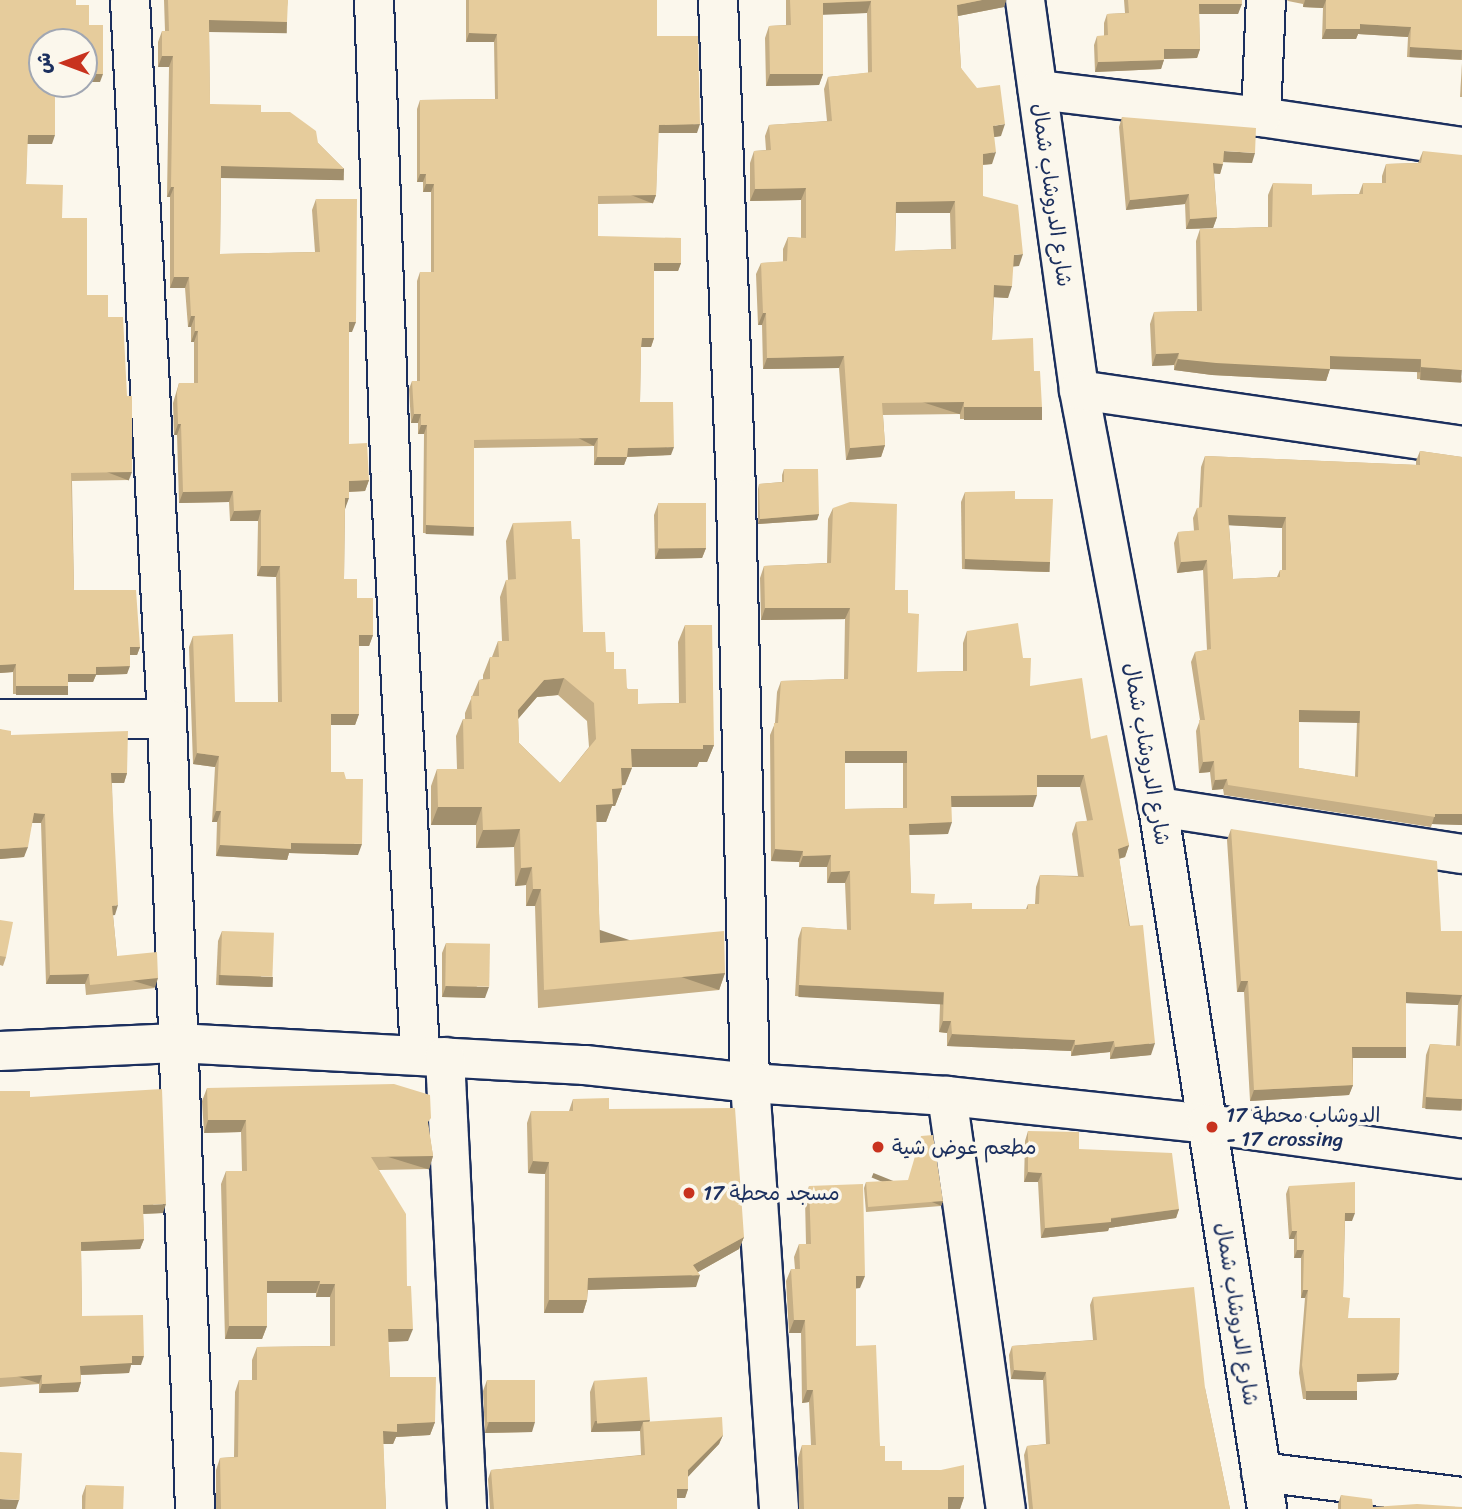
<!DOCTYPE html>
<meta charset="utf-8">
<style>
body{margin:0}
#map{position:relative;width:1462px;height:1509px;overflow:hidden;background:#fbf7ec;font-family:Sriracha,"Playpen Sans Arabic",sans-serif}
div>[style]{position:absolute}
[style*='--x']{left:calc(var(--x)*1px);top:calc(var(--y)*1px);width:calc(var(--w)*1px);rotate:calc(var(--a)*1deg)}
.roads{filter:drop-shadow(2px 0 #1b2f5e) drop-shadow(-2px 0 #1b2f5e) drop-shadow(0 2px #1b2f5e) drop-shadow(0 -2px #1b2f5e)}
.minor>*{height:38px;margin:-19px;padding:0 19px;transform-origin:19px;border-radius:19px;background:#fbf7ec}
.wall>*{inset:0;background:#c6af86}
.shaded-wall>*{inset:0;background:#a18f6d;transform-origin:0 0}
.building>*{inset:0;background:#e6cc9c;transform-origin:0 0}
.dots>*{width:19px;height:19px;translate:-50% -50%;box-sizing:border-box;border:4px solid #fbf7ec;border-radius:50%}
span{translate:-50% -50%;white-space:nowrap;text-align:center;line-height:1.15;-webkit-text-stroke:7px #fbf7ec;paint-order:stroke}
.street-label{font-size:21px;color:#1b2f5e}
.poi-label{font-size:21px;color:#1b2f5e}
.left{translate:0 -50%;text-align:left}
.north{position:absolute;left:28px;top:28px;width:70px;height:70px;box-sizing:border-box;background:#fbf7ec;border:2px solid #a1a7b3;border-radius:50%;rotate:270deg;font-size:19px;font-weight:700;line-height:28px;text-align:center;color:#1b2f5e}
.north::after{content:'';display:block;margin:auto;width:24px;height:32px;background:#c8321e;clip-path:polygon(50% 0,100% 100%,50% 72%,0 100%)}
</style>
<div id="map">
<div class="roads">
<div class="minor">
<div style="--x:130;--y:0;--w:720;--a:87.05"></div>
<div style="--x:167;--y:719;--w:790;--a:87.97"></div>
<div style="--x:374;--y:0;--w:488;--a:88"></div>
<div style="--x:391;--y:488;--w:568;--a:87.07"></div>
<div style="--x:718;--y:0;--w:499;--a:87.9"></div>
<div style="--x:736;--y:499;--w:584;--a:88.63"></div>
<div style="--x:750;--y:1083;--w:427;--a:86.1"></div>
<div style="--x:1025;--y:0;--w:394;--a:82.1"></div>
<div style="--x:1079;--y:390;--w:424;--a:79.3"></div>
<div style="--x:1158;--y:807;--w:710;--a:81.17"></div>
<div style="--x:1038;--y:90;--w:225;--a:6.9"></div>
<div style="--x:1261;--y:117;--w:203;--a:8.5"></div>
<div style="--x:1261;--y:117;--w:117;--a:-87.6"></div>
<div style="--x:1079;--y:390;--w:387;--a:8.3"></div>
<div style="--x:0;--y:719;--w:167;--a:0"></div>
<div style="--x:1158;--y:807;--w:308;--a:8.8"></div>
<div style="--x:0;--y:1051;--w:177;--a:-2.6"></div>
<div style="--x:177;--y:1043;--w:409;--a:3.1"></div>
<div style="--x:585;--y:1065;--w:166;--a:6.2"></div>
<div style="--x:750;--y:1083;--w:197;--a:3.8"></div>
<div style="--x:947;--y:1096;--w:262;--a:6.1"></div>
<div style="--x:1207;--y:1124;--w:257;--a:7.8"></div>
<div style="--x:445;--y:1057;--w:453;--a:87.2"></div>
<div style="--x:947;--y:1096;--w:417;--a:81.9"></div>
<div style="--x:1261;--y:1472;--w:203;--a:7.1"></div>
</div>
</div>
<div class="wall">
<div style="clip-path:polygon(0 0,76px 5px,89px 25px,100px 82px,42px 42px,52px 144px,27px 144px,26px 184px,62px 218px,87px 295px,108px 317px,129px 480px,72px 481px,74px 590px,140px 647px,137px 655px,130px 655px,127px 674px,96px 675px,93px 682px,68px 682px,65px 694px,13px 694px,13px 672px,0 673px)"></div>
<div style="clip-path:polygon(164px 0,288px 0,283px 33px,209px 31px,210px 104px,261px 112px,318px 143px,344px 169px,341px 180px,221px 177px,220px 254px,315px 252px,312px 210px,316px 199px,352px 332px,349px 332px,349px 444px,369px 480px,365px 491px,349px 492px,345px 509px,344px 579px,357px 598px,373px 635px,369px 646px,359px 646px,359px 714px,355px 725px,331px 725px,331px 772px,358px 855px,289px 853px,287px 860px,216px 856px,217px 822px,212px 822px,215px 767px,193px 764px,189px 647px,193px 636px,235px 702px,278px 702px,276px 577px,257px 576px,258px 521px,230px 521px,229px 502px,179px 503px,177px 435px,174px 435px,173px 403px,179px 383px,194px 383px,194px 342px,191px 342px,191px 327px,188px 327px,185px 288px,170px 288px,170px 197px,167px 197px,169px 67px,158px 67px,158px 42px,162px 31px,165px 31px)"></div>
<div style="clip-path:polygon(466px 0,657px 0,657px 36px,697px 133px,658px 133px,656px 195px,653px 203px,598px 204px,598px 236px,681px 263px,678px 271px,654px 271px,654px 338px,651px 347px,641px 347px,640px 402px,671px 455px,627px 457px,624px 465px,594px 465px,594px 446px,474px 448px,474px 527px,471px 535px,423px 533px,424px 434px,418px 434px,418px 423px,411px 423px,409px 389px,412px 381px,417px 381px,417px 281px,420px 272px,431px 272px,431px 192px,423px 192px,423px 182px,417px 182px,417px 109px,420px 100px,495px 99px,494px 42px,466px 42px)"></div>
<div style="clip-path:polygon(evenodd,786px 0,1006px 0,1004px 7px,958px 16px,961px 68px,1001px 136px,994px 137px,992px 164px,983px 165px,983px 196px,1019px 266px,1013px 266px,1008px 298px,994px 297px,992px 340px,1034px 371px,1038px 419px,960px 419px,960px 414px,883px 415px,885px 445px,881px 457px,846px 460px,839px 368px,763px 369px,762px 325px,758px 325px,756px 274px,761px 263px,783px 262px,783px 249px,788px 237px,801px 238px,801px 200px,750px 201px,750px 163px,754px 151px,766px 150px,765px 136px,769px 125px,827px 121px,824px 89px,828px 77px,868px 73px,867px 13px,823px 14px,823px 74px,819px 85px,766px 86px,765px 38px,769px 26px,786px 25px,786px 0,896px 213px,950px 213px,951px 249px,895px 251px,896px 213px)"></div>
<div style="clip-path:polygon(1124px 0,1242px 0,1238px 14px,1199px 14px,1200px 49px,1197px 58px,1164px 59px,1161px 69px,1095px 72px,1094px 45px,1097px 36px,1104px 36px,1104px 23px,1107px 14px,1125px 13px)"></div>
<div style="clip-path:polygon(1287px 0,1462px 0,1462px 60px,1407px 57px,1408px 37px,1358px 34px,1356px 39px,1322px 39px,1323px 8px,1303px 7px,1303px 4px,1288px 1px)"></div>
<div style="clip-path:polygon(1462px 63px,1462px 97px,1460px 97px)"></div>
<div style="clip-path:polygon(1122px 117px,1252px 163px,1223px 162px,1220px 174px,1214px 173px,1217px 217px,1213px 228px,1186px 229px,1185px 204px,1126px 210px,1119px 127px)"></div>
<div style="clip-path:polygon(1423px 151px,1462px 382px,1417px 379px,1417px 371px,1330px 368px,1326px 381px,1212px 375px,1174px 370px,1174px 365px,1152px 366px,1150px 324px,1154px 312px,1197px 311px,1196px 241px,1200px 229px,1268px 227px,1268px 195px,1273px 183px,1312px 195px,1359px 194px,1363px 183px,1382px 183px,1382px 176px,1386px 164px,1418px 163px)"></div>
<div style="clip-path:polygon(evenodd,1420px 451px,1462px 457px,1462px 825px,1432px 824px,1431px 827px,1224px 795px,1223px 789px,1212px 790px,1210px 772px,1199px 773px,1196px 731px,1200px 720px,1191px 662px,1195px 652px,1207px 650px,1203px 570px,1177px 573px,1174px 543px,1178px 532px,1194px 531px,1193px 518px,1197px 508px,1199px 508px,1201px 467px,1205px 456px,1416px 465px,1416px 461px,1420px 451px,1229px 525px,1282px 528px,1282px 570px,1280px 570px,1277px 577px,1233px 579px,1229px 525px,1420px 451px,1299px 721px,1357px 722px,1355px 777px,1299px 768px,1299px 721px)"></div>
<div style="clip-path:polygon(784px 469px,819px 514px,817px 520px,758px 524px,758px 489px,759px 484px,782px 482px,782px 475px)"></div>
<div style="clip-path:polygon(965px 492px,1015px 499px,1050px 562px,1047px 572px,962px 569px,961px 502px)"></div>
<div style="clip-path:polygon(658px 504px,706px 548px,702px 558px,655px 559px,654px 515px)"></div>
<div style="clip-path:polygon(evenodd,833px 508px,895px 590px,908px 613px,917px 672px,963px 671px,963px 643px,967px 631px,1023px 658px,1030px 686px,1091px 739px,1129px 845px,1125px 857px,1119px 859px,1151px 1055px,1110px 1059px,1110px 1052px,1071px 1056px,1071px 1051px,947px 1046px,947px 1033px,939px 1032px,940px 1004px,795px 996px,798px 939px,802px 927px,847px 930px,845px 883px,827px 883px,827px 867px,799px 867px,799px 862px,771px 861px,770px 735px,775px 723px,777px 692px,781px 681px,844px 679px,845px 619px,761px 620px,760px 578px,764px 566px,827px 563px,828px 519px,833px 508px,845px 762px,903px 762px,903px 808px,845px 809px,845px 762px,833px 508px,1037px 787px,1080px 787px,1087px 821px,1076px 822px,1072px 834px,1078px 876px,1040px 875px,1036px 887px,1035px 904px,1028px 904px,1026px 909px,972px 909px,934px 904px,911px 893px,909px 835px,948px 834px,951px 807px,1033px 807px,1037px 787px)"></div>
<div style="clip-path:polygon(evenodd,513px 523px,572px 539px,583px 632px,606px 652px,614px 669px,638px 704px,679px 703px,678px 642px,685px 625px,714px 745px,707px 762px,699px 762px,697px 767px,632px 767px,625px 785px,622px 785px,622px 788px,615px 806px,612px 806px,606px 822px,596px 822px,600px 943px,725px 973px,719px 990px,538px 1008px,535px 906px,526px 906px,526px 885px,515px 886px,514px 847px,476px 848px,476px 825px,431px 825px,431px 786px,437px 769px,457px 769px,456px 736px,463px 719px,465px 719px,465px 713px,479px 680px,483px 679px,483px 675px,490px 657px,492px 657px,498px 641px,502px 641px,500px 597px,506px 580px,508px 580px,506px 541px,513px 523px,558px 695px,587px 721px,589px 747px,560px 783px,519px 743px,518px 719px,537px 697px,558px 695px)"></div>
<div style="clip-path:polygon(0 729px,11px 735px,127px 773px,124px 783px,112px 783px,115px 915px,113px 915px,117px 956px,155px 988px,86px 995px,85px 984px,46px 984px,41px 823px,32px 823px,24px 857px,0 859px)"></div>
<div style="clip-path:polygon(1231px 829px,1441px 931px,1462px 931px,1462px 1110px,1422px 1108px,1426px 1055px,1430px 1044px,1456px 1046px,1458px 1005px,1406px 1003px,1406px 1047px,1402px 1057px,1353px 1057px,1353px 1085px,1349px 1095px,1250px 1101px,1244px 992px,1237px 992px,1227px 840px)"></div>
<div style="clip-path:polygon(0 920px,6px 957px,3px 966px,0 965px)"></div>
<div style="clip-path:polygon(222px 931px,270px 987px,216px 985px,218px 941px)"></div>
<div style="clip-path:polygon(446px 943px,485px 998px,442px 997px,442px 953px)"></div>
<div style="clip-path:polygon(207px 1088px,428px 1125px,433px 1156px,429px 1169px,379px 1170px,408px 1341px,388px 1342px,390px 1377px,435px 1422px,430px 1435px,396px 1437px,393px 1444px,383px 1444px,386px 1509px,216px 1509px,216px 1470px,220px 1458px,234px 1457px,235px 1392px,239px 1380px,252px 1380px,252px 1360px,257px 1347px,330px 1346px,330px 1297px,316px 1297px,316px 1293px,267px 1293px,267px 1326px,262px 1339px,225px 1339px,221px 1184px,226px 1171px,242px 1171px,241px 1132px,204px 1133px,202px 1101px)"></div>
<div style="clip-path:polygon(0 1091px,30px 1097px,163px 1213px,143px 1214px,144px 1239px,140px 1249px,81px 1251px,82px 1316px,141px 1365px,131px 1365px,129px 1373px,81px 1375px,81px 1382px,78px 1392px,39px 1393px,39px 1384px,0 1387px)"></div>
<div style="clip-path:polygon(573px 1099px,609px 1109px,744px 1237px,739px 1249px,698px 1272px,696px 1287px,588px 1290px,587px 1300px,583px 1313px,544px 1313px,545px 1174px,528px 1173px,527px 1123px,531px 1111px,569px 1111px)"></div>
<div style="clip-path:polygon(1028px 1131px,1079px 1149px,1179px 1209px,1176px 1218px,1109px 1228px,1108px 1231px,1041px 1238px,1038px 1182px,1024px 1182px,1025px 1141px)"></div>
<div style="clip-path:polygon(866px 1182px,943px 1201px,941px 1206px,866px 1212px,864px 1188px)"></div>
<div style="clip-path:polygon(809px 1186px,860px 1288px,856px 1288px,856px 1346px,880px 1446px,885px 1461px,902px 1470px,964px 1497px,960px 1509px,799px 1509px,798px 1458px,802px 1445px,811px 1445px,809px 1402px,802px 1403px,801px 1333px,789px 1333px,786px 1281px,791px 1269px,795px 1269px,794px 1257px,799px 1244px,806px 1244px,805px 1199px)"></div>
<div style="clip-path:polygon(1289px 1186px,1352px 1221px,1345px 1221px,1343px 1297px,1348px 1318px,1399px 1373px,1396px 1380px,1357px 1382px,1354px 1399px,1303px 1399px,1299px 1373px,1305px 1298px,1301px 1298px,1301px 1258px,1294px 1258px,1294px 1239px,1289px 1239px,1286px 1194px)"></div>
<div style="clip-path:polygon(1093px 1297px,1205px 1388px,1230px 1509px,1029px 1509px,1024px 1455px,1027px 1446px,1046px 1444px,1043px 1380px,1011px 1379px,1009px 1355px,1012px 1346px,1093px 1340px,1090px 1305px)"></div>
<div style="clip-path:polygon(487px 1380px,532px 1432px,485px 1433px,483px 1391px)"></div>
<div style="clip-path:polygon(594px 1381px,650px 1422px,723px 1435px,719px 1444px,688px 1476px,688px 1489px,685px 1498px,677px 1498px,677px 1509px,490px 1509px,488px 1479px,491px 1470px,641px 1455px,640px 1431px,591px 1432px,590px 1392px)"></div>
<div style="clip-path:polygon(86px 1485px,123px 1509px,82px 1509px,82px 1496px)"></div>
<div style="clip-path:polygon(1341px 1495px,1373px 1507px,1462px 1509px,1338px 1509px,1338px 1504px)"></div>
</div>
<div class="shaded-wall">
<div style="clip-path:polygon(982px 0,1006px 0,1004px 7px,953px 17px,957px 5px)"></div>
<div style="clip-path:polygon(1305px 0,1326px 0,1323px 8px,1303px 7px)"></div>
<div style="clip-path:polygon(871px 1px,867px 13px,819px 15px,823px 3px)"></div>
<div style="clip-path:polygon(1199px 4px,1242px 4px,1238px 14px,1195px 14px)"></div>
<div style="left:209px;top:20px;width:78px;height:12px;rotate:1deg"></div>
<div style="clip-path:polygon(1360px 24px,1411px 27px,1408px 37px,1358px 34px,1356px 39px,1322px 39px,1326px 29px)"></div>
<div style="clip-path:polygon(469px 33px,497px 34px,494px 42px,466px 42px)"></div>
<div style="left:1410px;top:47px;width:52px;height:10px;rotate:3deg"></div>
<div style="clip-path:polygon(1164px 49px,1200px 49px,1197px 58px,1160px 59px)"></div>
<div style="clip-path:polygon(162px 56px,173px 56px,169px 67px,158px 67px)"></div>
<div style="clip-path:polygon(1164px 60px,1161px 69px,1095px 72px,1098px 62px)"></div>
<div style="clip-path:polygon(84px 74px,103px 74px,100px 82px,84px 82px)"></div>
<div style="clip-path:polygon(770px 74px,823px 74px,819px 85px,766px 86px)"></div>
<div style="clip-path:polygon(700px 124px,697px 133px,656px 133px,659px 125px)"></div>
<div style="clip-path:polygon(1005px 124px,1001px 136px,988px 138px,993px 126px)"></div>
<div style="clip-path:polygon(28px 135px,55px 135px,52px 144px,25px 144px)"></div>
<div style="clip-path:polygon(1224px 151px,1255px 153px,1252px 163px,1220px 162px)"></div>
<div style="clip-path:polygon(996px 152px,992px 164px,979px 165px,983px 154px)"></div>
<div style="clip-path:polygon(1213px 163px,1223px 164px,1220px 174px,1209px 173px)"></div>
<div style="left:221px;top:166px;width:123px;height:12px;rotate:1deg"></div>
<div style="clip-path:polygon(420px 174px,426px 174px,423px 182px,417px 182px)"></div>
<div style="clip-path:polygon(426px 184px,434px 184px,431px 192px,423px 192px)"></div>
<div style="clip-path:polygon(171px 187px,174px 187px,170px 197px,167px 197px)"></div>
<div style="clip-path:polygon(806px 188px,801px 200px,750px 201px,755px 189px)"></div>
<div style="clip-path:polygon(1189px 194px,1185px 204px,1126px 210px,1130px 200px)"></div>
<div style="left:656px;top:195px;width:9px;height:58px;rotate:111deg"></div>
<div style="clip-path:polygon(955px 201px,950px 213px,891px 213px,896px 202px)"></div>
<div style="clip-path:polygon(1217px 217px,1213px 228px,1186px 229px,1190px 219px)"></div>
<div style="clip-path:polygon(1023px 254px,1019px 266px,1009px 267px,1014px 255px)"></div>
<div style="clip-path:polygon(654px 263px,681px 263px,678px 271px,651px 271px)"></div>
<div style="clip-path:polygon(174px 277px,189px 277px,185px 288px,170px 288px)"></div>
<div style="clip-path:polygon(994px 285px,1012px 286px,1008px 298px,990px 297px)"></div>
<div style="clip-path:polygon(763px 313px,766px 313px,762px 325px,758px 325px)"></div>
<div style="clip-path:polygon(191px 316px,195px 316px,191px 327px,188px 327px)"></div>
<div style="clip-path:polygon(349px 322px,356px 322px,352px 332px,345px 332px)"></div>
<div style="clip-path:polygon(195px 331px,198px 331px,194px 342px,191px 342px)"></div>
<div style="clip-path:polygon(642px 338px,654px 338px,651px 347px,639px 347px)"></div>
<div style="clip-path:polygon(1179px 353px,1174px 365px,1152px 366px,1156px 354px)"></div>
<div style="clip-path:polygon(844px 356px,839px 368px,763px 369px,767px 358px)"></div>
<div style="left:1330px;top:356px;width:91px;height:13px;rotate:2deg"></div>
<div style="clip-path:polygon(1178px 359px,1330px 369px,1326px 381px,1212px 375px,1174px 370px)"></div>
<div style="left:1421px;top:367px;width:41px;height:13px;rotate:4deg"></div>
<div style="left:964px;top:402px;width:13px;height:82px;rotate:108deg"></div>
<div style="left:964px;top:407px;width:78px;height:13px"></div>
<div style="clip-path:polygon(414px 414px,421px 414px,418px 423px,411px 423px)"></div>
<div style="clip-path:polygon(178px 424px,181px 424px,177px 435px,174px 435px)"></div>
<div style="clip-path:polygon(421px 425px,427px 425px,424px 434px,418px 434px)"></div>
<div style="left:598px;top:438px;width:9px;height:124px;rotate:117deg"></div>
<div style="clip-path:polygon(885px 445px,881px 457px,846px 460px,850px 448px)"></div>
<div style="clip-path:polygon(674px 447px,671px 455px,624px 457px,628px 448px)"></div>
<div style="clip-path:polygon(597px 457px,627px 457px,624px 465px,594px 465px)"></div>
<div style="left:132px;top:472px;width:9px;height:61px;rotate:111deg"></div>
<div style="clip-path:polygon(369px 480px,365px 491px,345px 492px,349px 481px)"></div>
<div style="clip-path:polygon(233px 491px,229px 502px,179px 503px,183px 492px)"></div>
<div style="clip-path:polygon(345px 498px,349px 498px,345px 509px)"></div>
<div style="clip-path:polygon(261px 510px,258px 521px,230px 521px,234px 511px)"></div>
<div style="clip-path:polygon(819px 514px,817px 520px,758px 524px,760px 519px)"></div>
<div style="clip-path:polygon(1228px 515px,1286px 517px,1282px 528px,1224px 525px)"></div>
<div style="left:426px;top:525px;width:48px;height:9px;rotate:2deg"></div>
<div style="clip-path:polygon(706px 548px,702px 558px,655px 559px,659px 549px)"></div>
<div style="left:965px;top:559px;width:85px;height:10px;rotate:2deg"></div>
<div style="clip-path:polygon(1207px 560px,1203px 570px,1177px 573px,1181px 562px)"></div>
<div style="clip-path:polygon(261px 566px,280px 566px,276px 577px,257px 576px)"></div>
<div style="clip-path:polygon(765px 608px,850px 608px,845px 619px,761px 620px)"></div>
<div style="clip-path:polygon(359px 635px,373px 635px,369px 646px,355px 646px)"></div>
<div style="clip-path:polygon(130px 647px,140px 647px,137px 655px,127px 655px)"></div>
<div style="clip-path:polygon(16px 664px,13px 672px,0 673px,0 665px)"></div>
<div style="clip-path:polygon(130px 666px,127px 674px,96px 675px,93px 682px,65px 682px,68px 674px,96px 667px)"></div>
<div style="clip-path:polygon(564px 678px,558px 695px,537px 697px,511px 727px,518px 710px,544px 680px)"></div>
<div style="left:16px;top:686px;width:52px;height:9px"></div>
<div style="left:1299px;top:710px;width:61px;height:12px;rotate:1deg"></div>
<div style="clip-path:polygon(331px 714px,359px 714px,355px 725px,327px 725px)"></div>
<div style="clip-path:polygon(703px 745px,714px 745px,707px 762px,699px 762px,697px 767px,625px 767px,631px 749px)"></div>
<div style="left:845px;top:751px;width:62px;height:12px"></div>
<div style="clip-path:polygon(197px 753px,219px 756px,215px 767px,193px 764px)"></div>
<div style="clip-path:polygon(1214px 761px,1210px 772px,1199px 773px,1203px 762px)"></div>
<div style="clip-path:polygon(621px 768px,632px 768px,625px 785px,615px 786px)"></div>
<div style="clip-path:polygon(111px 773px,127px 773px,124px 783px,108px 783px)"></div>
<div style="clip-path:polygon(1037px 775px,1084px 775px,1080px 787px,1032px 787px)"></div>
<div style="clip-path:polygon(1227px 779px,1223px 789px,1212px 790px,1215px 780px)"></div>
<div style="clip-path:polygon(622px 788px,615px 806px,612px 806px,606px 822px,589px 822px,596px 805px,612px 789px)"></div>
<div style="clip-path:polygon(1037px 795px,1033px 807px,947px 807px,951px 796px)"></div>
<div style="clip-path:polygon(438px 807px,482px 807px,476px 825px,431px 825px)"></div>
<div style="clip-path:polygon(216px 811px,221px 811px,217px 822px,212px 822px)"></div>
<div style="clip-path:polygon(34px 813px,45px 814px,41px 823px,31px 823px)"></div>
<div style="clip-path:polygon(1435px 814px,1462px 814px,1462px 825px,1432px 824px)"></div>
<div style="clip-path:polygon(952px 822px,948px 834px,905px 835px,909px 824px)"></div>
<div style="clip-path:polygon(520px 829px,514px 847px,476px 848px,483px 830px)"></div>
<div style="clip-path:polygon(291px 843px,362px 844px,358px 855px,289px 853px,287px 860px,216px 856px,220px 845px)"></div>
<div style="clip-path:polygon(1129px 845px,1125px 857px,1114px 860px,1118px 849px)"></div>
<div style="clip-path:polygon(28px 847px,24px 857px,0 859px,0 849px)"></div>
<div style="clip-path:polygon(775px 849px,803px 851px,799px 862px,771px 861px)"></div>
<div style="clip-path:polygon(831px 855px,827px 867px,799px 867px,803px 856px)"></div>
<div style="clip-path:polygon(532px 867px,526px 885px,515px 886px,521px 868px)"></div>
<div style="clip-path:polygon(850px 871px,845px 883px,827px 883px,831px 872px)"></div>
<div style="clip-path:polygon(533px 889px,541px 889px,535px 906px,526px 906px)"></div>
<div style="clip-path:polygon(118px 905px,115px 915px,109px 916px,112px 906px)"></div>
<div style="left:725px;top:973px;width:18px;height:182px;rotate:109deg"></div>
<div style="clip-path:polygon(89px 974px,85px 984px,46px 984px,50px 975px)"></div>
<div style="left:219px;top:975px;width:54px;height:10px;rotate:2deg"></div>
<div style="left:158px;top:978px;width:10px;height:68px;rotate:107deg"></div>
<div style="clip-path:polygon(1241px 981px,1248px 981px,1244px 992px,1237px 992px)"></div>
<div style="left:799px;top:985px;width:145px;height:12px;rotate:3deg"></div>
<div style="clip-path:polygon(446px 986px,489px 987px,485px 998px,442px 997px)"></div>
<div style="clip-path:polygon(1406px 992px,1462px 995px,1458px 1005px,1402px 1003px)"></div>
<div style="clip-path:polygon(943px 1021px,951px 1021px,947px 1033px,939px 1032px)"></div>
<div style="clip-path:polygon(952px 1034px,1075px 1040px,1071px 1051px,947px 1046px)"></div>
<div style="clip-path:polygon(1114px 1041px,1110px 1052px,1071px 1056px,1075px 1045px)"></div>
<div style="clip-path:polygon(1155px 1043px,1151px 1055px,1110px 1059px,1115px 1047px)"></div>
<div style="left:1352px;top:1047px;width:54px;height:11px"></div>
<div style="clip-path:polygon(1353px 1085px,1349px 1095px,1250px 1101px,1254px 1090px)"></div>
<div style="left:1426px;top:1097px;width:36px;height:12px;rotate:3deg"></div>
<div style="clip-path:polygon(208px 1120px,246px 1120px,241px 1132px,204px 1133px)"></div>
<div style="left:433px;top:1156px;width:14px;height:62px;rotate:107deg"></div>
<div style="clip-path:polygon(533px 1161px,549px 1162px,545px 1174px,528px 1173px)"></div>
<div style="clip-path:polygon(1028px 1172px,1042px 1173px,1038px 1182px,1024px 1182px)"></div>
<div style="left:943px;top:1201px;width:5px;height:75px;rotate:112deg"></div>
<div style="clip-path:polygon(166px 1204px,163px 1213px,140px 1214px,143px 1205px)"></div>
<div style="clip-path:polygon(1179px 1209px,1176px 1218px,1109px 1228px,1108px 1231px,1041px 1238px,1045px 1228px)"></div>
<div style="clip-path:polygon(1345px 1213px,1355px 1213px,1352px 1221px,1342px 1221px)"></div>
<div style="clip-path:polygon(1292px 1231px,1297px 1231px,1294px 1239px,1289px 1239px)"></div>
<div style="clip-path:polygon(744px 1237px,739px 1249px,691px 1276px,700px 1275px,696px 1287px,584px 1290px,588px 1278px,693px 1265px)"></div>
<div style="clip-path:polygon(144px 1239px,140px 1249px,77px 1251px,81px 1242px)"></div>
<div style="clip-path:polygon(1297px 1250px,1304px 1250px,1301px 1258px,1294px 1258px)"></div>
<div style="clip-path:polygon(856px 1276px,865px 1276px,860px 1288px,852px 1289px)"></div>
<div style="clip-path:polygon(267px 1281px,320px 1281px,316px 1293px,262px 1293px)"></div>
<div style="clip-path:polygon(320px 1284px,335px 1284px,330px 1297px,316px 1297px)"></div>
<div style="clip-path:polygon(1303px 1290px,1308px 1290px,1305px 1298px,1301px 1298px)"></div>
<div style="clip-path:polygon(549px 1300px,587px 1300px,583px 1313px,544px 1313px)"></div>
<div style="clip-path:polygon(794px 1320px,805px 1320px,801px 1333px,789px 1333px)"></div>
<div style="clip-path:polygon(229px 1326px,267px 1326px,262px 1339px,225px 1339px)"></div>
<div style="clip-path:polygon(388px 1329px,413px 1329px,408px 1341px,383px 1342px)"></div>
<div style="clip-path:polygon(132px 1356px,144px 1356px,141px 1365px,131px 1365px,129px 1373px,77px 1375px,80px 1366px)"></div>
<div style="clip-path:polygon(1014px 1370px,1046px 1372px,1043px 1380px,1011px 1379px)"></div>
<div style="clip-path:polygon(1399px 1373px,1396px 1380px,1354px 1382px,1357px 1374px)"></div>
<div style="left:42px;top:1375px;width:9px;height:42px;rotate:108deg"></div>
<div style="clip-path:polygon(81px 1382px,78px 1392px,39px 1393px,42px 1384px)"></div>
<div style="clip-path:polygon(807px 1390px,813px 1390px,809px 1402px,802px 1403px)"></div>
<div style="left:1306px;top:1391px;width:51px;height:9px"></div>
<div style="clip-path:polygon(650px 1420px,646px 1431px,643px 1422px,640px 1431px,591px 1432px,595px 1421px)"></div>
<div style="clip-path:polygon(435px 1422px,430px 1435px,396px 1437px,393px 1444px,378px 1444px,383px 1431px,397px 1424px)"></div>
<div style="clip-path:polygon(489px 1422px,535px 1422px,532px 1432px,485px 1433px)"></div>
<div style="clip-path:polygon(723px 1435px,719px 1444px,685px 1480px,688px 1470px)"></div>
<div style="clip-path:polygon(677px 1489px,688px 1489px,685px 1498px,674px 1498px)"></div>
<div style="clip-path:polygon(948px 1497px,964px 1497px,960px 1509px,944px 1509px)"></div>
<div style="clip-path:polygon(0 1499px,19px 1500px,16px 1509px,0 1509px)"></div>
</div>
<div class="building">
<div style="clip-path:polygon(0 0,76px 0,76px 5px,89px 5px,89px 25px,103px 25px,103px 74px,84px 74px,84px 42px,42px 42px,42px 84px,55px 84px,55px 135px,28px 135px,26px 184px,63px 185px,62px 218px,87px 218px,87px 295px,108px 295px,108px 317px,123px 317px,127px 396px,132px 396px,132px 472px,71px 473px,74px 590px,136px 590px,140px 647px,130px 647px,130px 666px,96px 667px,96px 674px,68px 674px,68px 686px,16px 686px,16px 664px,0 665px)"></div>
<div style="clip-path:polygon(168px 0,288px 0,287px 22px,209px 20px,210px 104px,261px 105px,261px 112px,290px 112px,316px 131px,318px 143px,344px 169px,221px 166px,220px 254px,320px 252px,316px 199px,357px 199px,356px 322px,349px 322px,349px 444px,367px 443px,369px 480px,349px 481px,349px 498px,345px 498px,344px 579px,357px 579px,357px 598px,373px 598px,373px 635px,359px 635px,359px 714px,331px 714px,331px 772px,344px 772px,346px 779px,363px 779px,362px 844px,291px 843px,291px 849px,220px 845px,221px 811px,216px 811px,219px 756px,197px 753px,193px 636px,233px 634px,235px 702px,282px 702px,280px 566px,261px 566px,261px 510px,234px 511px,233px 491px,183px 492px,181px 424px,178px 424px,177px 392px,179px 383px,198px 383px,198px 331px,195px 331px,195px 316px,191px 316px,189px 277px,174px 277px,174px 187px,171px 187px,173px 56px,162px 56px,162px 31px,169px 31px)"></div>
<div style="clip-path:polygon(469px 0,657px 0,657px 36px,698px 36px,700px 124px,659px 125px,656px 195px,598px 196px,598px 236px,681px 238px,681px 263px,654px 263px,654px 338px,642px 338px,641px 348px,640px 402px,673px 402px,674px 447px,628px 448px,627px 457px,597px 457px,598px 438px,474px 440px,474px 527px,426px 525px,427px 425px,421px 425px,421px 414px,414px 414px,412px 381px,420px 381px,420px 272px,434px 272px,434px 184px,426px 184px,426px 174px,420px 174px,420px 100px,498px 99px,497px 34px,469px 33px)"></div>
<div style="clip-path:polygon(evenodd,790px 0,982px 0,957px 5px,961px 68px,977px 88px,1000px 85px,1005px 124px,993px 126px,996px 152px,983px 154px,983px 196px,1018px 205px,1023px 254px,1014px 255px,1012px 286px,994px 285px,992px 340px,1033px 338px,1034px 371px,1040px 371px,1042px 407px,964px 407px,964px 402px,882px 403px,885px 445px,850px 448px,844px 356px,767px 358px,766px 313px,763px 313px,761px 263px,787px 261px,788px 237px,806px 238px,806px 188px,755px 189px,754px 151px,771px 150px,769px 125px,832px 121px,828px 77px,872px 72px,871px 1px,823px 3px,823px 74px,770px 74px,769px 26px,791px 25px,790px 0,955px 201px,956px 249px,895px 251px,896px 202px,955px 201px)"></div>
<div style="clip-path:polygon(1128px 0,1242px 0,1242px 4px,1199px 4px,1200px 49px,1164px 49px,1164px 60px,1098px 62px,1097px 36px,1108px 35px,1107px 14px,1129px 13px)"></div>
<div style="clip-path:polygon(1326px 0,1462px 0,1462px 50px,1410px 47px,1411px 27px,1360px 24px,1360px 29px,1326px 29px)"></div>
<div style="clip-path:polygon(1122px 117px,1256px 128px,1255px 153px,1224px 151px,1223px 164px,1213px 163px,1217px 217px,1190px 219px,1189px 194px,1130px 200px)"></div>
<div style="clip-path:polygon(1423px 151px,1462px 155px,1462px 370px,1421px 367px,1421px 359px,1330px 356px,1330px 369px,1216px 363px,1178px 359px,1179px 353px,1156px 354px,1154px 312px,1202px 311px,1200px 229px,1272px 227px,1273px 183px,1312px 184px,1312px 195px,1363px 194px,1363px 183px,1386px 183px,1386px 164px,1421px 163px)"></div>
<div style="clip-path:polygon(evenodd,1420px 451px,1462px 457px,1462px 814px,1435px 814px,1435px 817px,1228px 785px,1227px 779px,1215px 780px,1214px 761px,1203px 762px,1199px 720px,1205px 720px,1195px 652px,1211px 649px,1207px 560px,1181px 562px,1178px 532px,1199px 530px,1197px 508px,1202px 507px,1205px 456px,1420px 465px,1420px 451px,1228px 515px,1286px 517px,1286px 570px,1280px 570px,1280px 577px,1233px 579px,1228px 515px,1420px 451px,1299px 710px,1360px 711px,1358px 777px,1299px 768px,1299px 710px)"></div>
<div style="clip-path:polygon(784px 469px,818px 469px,819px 514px,760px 519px,759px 484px,784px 482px)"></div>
<div style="clip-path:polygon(1015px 491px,1015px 499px,1053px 499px,1050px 562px,965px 559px,965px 492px)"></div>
<div style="clip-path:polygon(evenodd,850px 502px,897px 504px,895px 590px,908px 590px,908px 613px,919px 614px,917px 672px,967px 671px,967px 631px,1018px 623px,1023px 658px,1031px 658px,1030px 686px,1082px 678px,1091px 739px,1107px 735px,1129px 845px,1118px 849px,1129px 926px,1143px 925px,1155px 1043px,1115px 1047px,1114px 1041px,1075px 1045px,1075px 1040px,952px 1034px,951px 1021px,943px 1021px,944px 992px,799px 985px,802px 927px,851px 930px,850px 871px,831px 872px,831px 855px,803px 856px,803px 851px,775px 849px,774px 723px,778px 723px,781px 681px,848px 679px,850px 608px,765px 608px,764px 566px,831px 563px,833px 508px,850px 502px,845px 751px,907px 751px,907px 808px,845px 809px,845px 751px,850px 502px,1037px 775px,1084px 775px,1093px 820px,1076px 822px,1084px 877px,1040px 875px,1039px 904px,1028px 904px,1028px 909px,972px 909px,972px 903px,934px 904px,935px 894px,911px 893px,909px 824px,952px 822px,951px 796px,1037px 795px,1037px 775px)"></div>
<div style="left:706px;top:503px;width:45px;height:48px;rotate:90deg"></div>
<div style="clip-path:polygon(evenodd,571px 521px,572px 539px,580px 539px,583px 632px,605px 632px,606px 652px,614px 652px,614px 669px,626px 669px,627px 689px,638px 689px,638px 704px,686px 703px,685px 625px,712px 625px,714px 745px,703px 745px,703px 749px,631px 749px,632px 768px,621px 768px,622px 788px,612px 789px,613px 804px,596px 805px,600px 943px,724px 931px,725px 973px,544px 990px,541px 889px,533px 889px,532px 867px,521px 868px,520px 829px,483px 830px,482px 807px,438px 807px,437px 769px,464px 769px,463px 719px,472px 719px,471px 696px,479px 696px,479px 680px,490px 679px,490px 657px,499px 657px,498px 641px,509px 641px,506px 580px,516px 579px,513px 523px,571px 521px,564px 678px,594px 703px,596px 739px,560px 783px,519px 743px,518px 710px,544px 680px,564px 678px)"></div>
<div style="clip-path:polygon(0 729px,11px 731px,11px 735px,128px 731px,127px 773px,111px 773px,118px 905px,112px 906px,117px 956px,157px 952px,158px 978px,90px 985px,89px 974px,50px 975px,45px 814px,34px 813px,28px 847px,0 849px)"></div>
<div style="clip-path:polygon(1231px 829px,1437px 861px,1441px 931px,1462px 931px,1462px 1099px,1426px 1097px,1430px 1044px,1460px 1046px,1462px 995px,1406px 992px,1406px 1047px,1352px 1047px,1353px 1085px,1254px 1090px,1248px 981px,1241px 981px)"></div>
<div style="clip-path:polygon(0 920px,13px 922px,6px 957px,0 956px)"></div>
<div style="left:222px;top:931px;width:52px;height:44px;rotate:2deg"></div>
<div style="left:446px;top:943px;width:44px;height:43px;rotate:1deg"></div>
<div style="clip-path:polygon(394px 1084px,430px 1095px,431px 1118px,428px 1122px,433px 1156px,371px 1157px,406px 1214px,407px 1286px,411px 1286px,413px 1329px,388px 1329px,390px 1377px,436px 1377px,435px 1422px,397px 1424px,397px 1432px,383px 1431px,386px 1509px,221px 1509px,220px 1458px,238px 1457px,239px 1380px,257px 1380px,257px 1347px,335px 1346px,335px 1284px,320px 1284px,320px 1281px,267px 1281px,267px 1326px,229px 1326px,226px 1171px,247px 1171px,246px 1120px,208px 1120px,207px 1088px)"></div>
<div style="clip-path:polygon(162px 1089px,166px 1204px,143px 1205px,144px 1239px,81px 1242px,82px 1316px,143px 1315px,144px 1356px,132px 1356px,132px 1363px,80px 1366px,81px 1382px,42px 1384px,42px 1375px,0 1378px,0 1091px,30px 1091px,30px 1097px)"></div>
<div style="clip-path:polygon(609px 1098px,609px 1109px,735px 1108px,744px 1237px,693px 1265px,700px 1275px,588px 1278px,587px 1300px,549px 1300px,549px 1162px,533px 1161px,531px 1111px,573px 1111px,573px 1099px)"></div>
<div style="clip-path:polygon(1028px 1131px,1079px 1132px,1079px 1149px,1172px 1153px,1179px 1209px,1111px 1218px,1111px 1222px,1045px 1228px,1042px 1173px,1028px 1172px)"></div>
<div style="clip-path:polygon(933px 1135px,943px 1201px,868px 1207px,866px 1182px,908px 1180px,921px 1136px)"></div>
<div style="clip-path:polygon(1355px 1182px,1355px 1213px,1345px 1213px,1343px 1297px,1350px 1298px,1348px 1318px,1400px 1318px,1399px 1373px,1357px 1374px,1357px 1391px,1306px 1391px,1302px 1365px,1308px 1290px,1303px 1290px,1304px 1250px,1297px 1250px,1297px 1231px,1292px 1231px,1289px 1186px)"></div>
<div style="clip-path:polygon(863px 1184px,865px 1276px,856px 1276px,856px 1346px,876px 1345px,880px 1446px,885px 1446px,885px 1461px,902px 1461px,902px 1470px,941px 1470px,964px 1465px,964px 1497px,948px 1497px,948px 1509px,804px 1509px,802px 1445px,816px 1445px,813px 1390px,807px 1390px,805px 1320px,794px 1320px,791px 1269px,800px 1269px,799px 1244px,811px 1244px,809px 1186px)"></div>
<div style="clip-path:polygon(1194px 1287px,1205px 1388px,1230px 1509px,1033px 1509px,1027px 1446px,1050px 1444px,1046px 1372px,1014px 1370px,1012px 1346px,1097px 1340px,1093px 1297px)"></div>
<div style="left:647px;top:1377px;width:43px;height:53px;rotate:86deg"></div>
<div style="left:487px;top:1380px;width:48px;height:42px"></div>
<div style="clip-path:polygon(722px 1417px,723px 1435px,688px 1470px,688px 1489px,677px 1489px,677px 1509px,494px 1509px,491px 1470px,645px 1455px,643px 1422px)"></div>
<div style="left:0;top:1452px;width:22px;height:47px;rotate:3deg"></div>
<div style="left:86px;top:1485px;width:38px;height:24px;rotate:2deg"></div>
<div style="clip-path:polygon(1341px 1495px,1372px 1499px,1373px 1507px,1417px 1504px,1462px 1507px,1462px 1509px,1341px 1509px)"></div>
</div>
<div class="dots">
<div style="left:1212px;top:1127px;background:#c8321e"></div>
<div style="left:878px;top:1147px;background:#c8321e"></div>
<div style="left:689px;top:1193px;background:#c8321e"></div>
</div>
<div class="street-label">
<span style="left:1052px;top:195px;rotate:82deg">شارع الدروشاب شمال</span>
<span style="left:1147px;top:754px;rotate:80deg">شارع الدروشاب شمال</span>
<span style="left:1237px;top:1314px;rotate:81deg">شارع الدروشاب شمال</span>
</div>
<div class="poi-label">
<span class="left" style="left:1226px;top:1127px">الدوشاب محطة 17<br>- 17 crossing</span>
<span class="left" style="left:892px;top:1147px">مطعم عوض شية</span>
<span class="left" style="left:703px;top:1193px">مسجد محطة 17</span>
</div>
<div class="north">ش</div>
</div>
